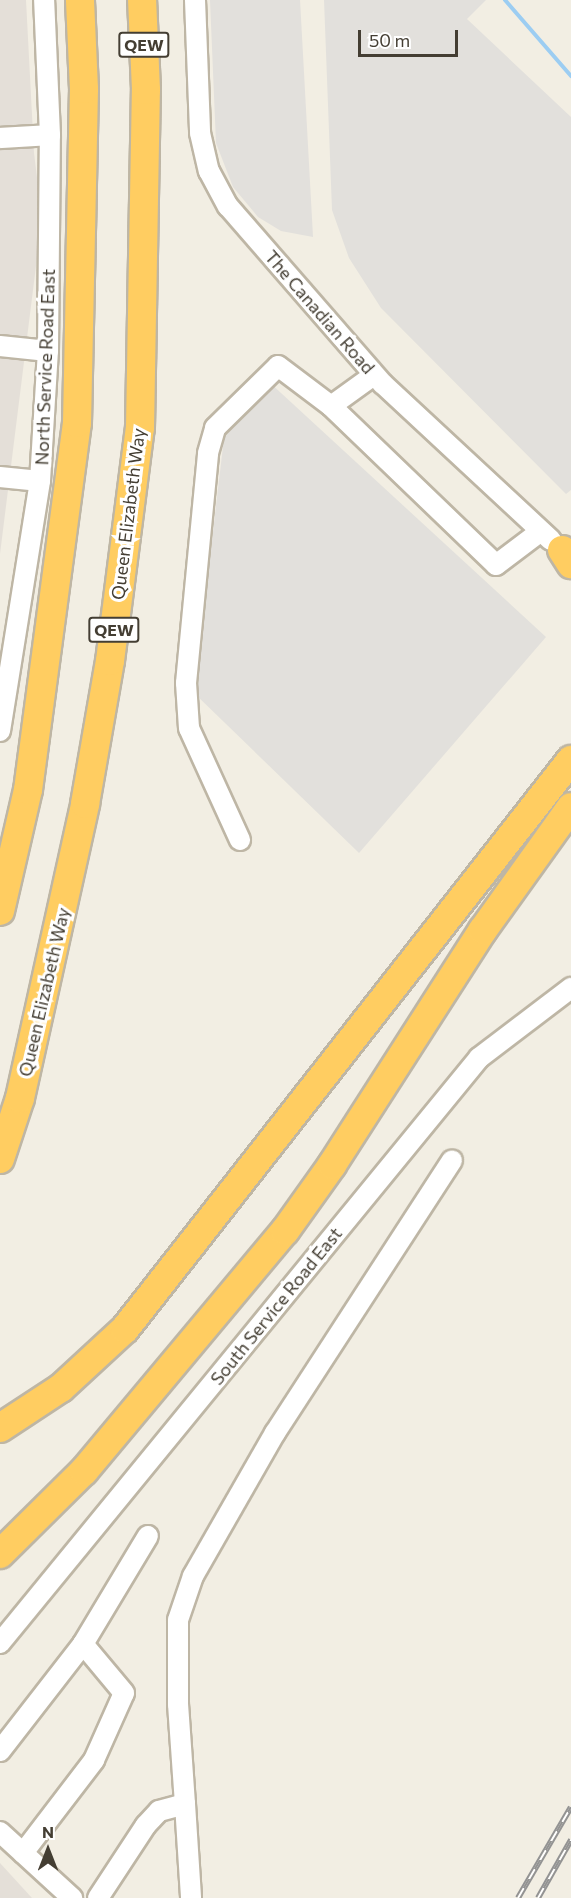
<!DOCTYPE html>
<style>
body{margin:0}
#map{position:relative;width:571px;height:1898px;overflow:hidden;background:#f2eee3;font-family:Commissioner,sans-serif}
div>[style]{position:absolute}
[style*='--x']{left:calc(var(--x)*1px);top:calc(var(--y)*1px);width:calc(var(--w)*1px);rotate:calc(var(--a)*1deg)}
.industrial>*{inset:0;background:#e4dfd8}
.parking>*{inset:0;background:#e2e0dc}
.stream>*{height:4px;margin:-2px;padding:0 2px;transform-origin:2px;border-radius:2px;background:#9ccdf2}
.roads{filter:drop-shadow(2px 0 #beb6a5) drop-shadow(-2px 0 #beb6a5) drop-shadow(0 2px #beb6a5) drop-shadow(0 -2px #beb6a5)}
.minor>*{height:20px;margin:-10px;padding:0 10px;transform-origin:10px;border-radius:10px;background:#fff}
.highway>*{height:28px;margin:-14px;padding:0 14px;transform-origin:14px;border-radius:14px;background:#ffcd61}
.rail>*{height:6px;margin-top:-3px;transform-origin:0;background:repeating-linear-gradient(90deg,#fff 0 11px,#939393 0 22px);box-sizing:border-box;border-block:2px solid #939393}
span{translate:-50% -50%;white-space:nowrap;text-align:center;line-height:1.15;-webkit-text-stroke:6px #fff;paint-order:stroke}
.shield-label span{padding:2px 4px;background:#fff;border:2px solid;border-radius:4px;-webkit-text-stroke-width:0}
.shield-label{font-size:16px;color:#443e33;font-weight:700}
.street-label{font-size:18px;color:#443e33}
.north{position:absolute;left:18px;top:1820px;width:60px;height:60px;-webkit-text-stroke:4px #fff;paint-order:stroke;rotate:0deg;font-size:16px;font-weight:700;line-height:24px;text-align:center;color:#443e33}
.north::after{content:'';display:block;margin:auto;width:21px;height:27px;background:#443e33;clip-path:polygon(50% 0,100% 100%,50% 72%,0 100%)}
.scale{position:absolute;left:358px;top:30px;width:100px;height:27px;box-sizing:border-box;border:3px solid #443e33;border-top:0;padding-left:8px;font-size:18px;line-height:21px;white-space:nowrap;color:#443e33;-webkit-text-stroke:4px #fff;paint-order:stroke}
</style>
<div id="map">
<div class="industrial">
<div style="clip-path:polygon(0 0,26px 0,34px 153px,42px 218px,0 554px)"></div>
<div style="clip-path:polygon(0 1863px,32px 1898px,0 1898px)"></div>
</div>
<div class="parking">
<div style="clip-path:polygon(210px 0,300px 0,313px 237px,281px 231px,258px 217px,233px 187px,216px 143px)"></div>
<div style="clip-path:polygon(324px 0,486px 0,467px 19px,571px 117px,571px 490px,566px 494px,381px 308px,349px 258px,332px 210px)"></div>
<div style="clip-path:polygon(268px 381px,546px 637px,359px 853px,194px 693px,224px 438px)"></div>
</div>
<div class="stream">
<div style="--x:505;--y:0;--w:101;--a:49"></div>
</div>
<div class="roads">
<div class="minor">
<div style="--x:195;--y:0;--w:133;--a:87.8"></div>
<div style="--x:200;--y:133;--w:39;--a:77"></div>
<div style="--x:209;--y:171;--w:40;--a:62"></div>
<div style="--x:228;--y:206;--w:236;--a:49"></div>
<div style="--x:383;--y:384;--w:229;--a:42.9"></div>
<div style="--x:0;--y:138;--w:50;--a:-3.4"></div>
<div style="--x:0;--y:346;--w:48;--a:5.9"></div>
<div style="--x:331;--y:406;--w:53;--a:-35.8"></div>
<div style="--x:0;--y:477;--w:40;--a:5.7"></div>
<div style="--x:0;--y:731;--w:253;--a:-80.9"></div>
<div style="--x:40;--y:481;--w:130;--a:-86.5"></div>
<div style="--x:48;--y:351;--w:216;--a:-89.5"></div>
<div style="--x:50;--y:135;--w:135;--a:-92.5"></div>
<div style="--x:240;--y:840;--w:123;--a:-114.5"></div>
<div style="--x:189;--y:728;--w:45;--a:-93.8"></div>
<div style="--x:186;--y:683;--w:231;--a:-84.5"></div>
<div style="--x:208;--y:453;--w:26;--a:-74"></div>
<div style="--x:215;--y:428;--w:88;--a:-44.5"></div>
<div style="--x:278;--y:366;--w:66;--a:37"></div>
<div style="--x:331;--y:406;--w:229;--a:43.9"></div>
<div style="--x:496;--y:565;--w:56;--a:-37.1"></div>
<div style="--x:0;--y:1643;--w:756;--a:-50.69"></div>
<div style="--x:479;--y:1058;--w:116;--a:-37.3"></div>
<div style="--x:0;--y:1751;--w:135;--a:-52.2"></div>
<div style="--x:185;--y:1804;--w:94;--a:86.3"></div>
<div style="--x:0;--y:1832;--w:98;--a:42.5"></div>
<div style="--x:23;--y:1853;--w:117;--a:-52.6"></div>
<div style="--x:94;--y:1760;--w:73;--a:-65.9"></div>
<div style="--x:124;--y:1693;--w:64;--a:-129.9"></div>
<div style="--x:83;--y:1644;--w:126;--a:-59"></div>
<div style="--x:98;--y:1898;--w:87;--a:-56.7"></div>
<div style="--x:146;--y:1825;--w:19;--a:-47"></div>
<div style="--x:159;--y:1811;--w:27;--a:-15"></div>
<div style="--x:185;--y:1804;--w:100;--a:-94"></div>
<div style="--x:178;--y:1704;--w:84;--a:-90"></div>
<div style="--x:178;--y:1620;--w:46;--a:-71.2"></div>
<div style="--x:193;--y:1576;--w:165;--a:-60.2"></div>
<div style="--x:275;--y:1433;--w:325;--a:-57"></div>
</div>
<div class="highway">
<div style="--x:562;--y:550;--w:17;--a:57"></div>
<div style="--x:0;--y:911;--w:124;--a:-77"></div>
<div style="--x:28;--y:790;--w:370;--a:-82.4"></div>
<div style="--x:77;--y:423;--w:334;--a:-88.8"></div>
<div style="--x:84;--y:89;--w:89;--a:-92.6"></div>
<div style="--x:0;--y:1159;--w:64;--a:-71.8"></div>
<div style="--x:20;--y:1098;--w:301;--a:-77.5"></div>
<div style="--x:85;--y:804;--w:145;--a:-80.1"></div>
<div style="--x:110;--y:661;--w:235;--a:-82.7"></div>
<div style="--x:140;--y:428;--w:338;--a:-89"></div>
<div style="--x:146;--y:90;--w:90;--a:-92.5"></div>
<div style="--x:0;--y:1428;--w:73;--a:-33.3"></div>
<div style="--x:61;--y:1388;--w:87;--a:-42.7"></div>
<div style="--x:125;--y:1329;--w:723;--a:-51.91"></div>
<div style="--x:0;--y:1554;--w:118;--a:-44.7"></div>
<div style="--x:84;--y:1471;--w:313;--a:-50.1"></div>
<div style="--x:285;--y:1231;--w:81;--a:-54.5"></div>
<div style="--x:332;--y:1165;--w:279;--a:-57.3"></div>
<div style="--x:483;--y:930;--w:151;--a:-54.4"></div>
</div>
</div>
<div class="rail">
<div style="--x:518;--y:1898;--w:105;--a:-59.8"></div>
<div style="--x:538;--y:1898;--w:67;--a:-60.4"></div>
</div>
<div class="shield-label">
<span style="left:144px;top:45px">QEW</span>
<span style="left:114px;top:630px">QEW</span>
</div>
<div class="street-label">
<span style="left:320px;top:312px;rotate:49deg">The Canadian Road</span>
<span style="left:45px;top:367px;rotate:-88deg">North Service Road East</span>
<span style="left:128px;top:514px;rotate:-83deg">Queen Elizabeth Way</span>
<span style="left:44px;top:992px;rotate:-77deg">Queen Elizabeth Way</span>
<span style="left:276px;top:1306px;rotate:-51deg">South Service Road East</span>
</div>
<div class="north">N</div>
<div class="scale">50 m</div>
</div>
